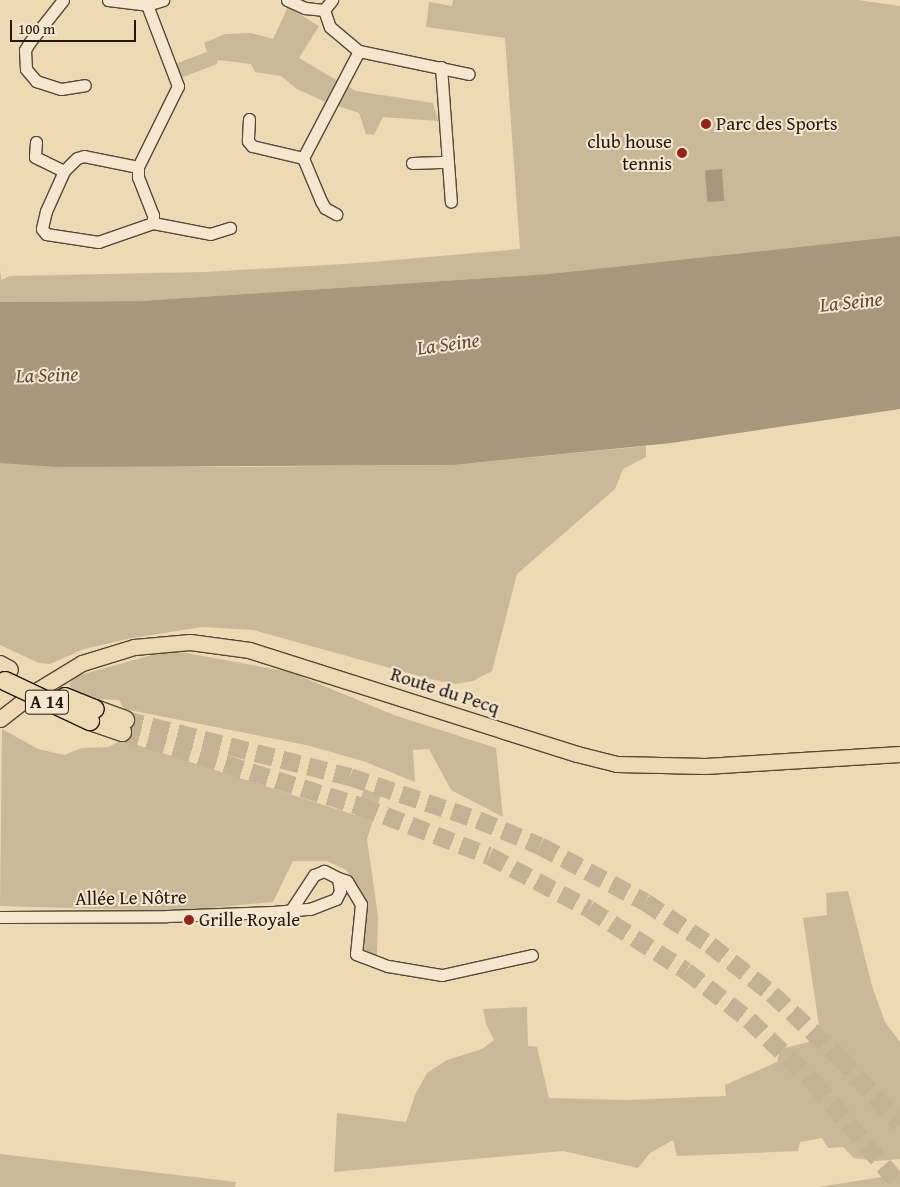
<!DOCTYPE html>
<meta charset="utf-8">
<style>
body{margin:0}
#map{position:relative;width:900px;height:1187px;overflow:hidden;background:#eed9b5;font-family:"Gentium Book Plus",serif}
div>[style]{position:absolute}
[style*='--x']{left:calc(var(--x)*1px);top:calc(var(--y)*1px);width:calc(var(--w)*1px);rotate:calc(var(--a)*1deg)}
.green>*{inset:0;background:#cbb899}
.water>*{inset:0;background:#a9977d;transform-origin:0 0}
.highway-tunnel>*{height:18px;margin-top:-9px;transform-origin:0;background:repeating-linear-gradient(90deg,#c5b294 0 18px,transparent 0 27px)}
.roads{filter:drop-shadow(1px 0 #564838) drop-shadow(-1px 0 #564838) drop-shadow(0 1px #564838) drop-shadow(0 -1px #564838)}
.minor>*{height:11px;margin:-5.5px;padding:0 5.5px;transform-origin:5.5px;border-radius:5.5px;background:#f4e6cf}
.major>*{height:15px;margin:-7.5px;padding:0 7.5px;transform-origin:7.5px;border-radius:7.5px;background:#eed9b5}
.highway>*{height:18px;margin:-9px;padding:0 9px;transform-origin:9px;border-radius:9px;background:#eed9b5}
.bridges{filter:drop-shadow(1px 0 #23170f) drop-shadow(-1px 0 #23170f) drop-shadow(0 1px #23170f) drop-shadow(0 -1px #23170f)}
.highway-bridge>*{height:18px;margin:-9px;padding:0 9px;transform-origin:9px;border-radius:9px;background:#eed9b5}
.dots>*{width:14px;height:14px;translate:-50% -50%;box-sizing:border-box;border:2px solid #f4e6cf;border-radius:50%}
span{translate:-50% -50%;white-space:nowrap;text-align:center;line-height:1.15;-webkit-text-stroke:4px #f4e6cf;paint-order:stroke}
.shield-label span{padding:1px 4px;background:#f4e6cf;border:1px solid;border-radius:4px;-webkit-text-stroke-width:0}
.shield-label{font-size:18px;color:#23170f;font-weight:700}
.poi-label{font-size:19px;color:#23170f}
.left{translate:0 -50%;text-align:left}
.right{translate:-100% -50%;text-align:right}
.street-label{font-size:19px;color:#23170f}
.water-label{font-size:20px;color:#594a3b;font-style:italic}
.scale{position:absolute;left:10px;top:20px;width:126px;height:22px;box-sizing:border-box;border:2px solid #23170f;border-top:0;padding-left:6px;font-size:15px;line-height:18px;white-space:nowrap;color:#23170f;-webkit-text-stroke:4px #f4e6cf;paint-order:stroke}
</style>
<div id="map">
<div class="green">
<div style="clip-path:polygon(453px 0,858px 0,900px 6px,900px 236px,548px 274px,140px 301px,0 302px,0 268px,1px 280px,10px 276px,205px 272px,360px 263px,520px 249px,505px 38px,426px 27px,429px 2px,452px 6px)"></div>
<div style="clip-path:polygon(288px 7px,319px 26px,299px 58px,338px 81px,328px 103px,297px 89px,281px 76px,255px 72px,251px 64px,218px 60px,217px 64px,181px 78px,175px 64px,207px 52px,204px 43px,225px 34px,251px 33px,273px 39px)"></div>
<div style="clip-path:polygon(347px 86px,356px 91px,433px 103px,438px 121px,383px 117px,374px 135px,366px 134px,359px 113px,338px 106px)"></div>
<div style="clip-path:polygon(646px 446px,646px 457px,623px 469px,615px 489px,517px 574px,492px 671px,473px 681px,455px 684px,430px 679px,253px 630px,202px 627px,132px 638px,84px 649px,50px 664px,39px 663px,0 645px,0 463px,216px 467px,454px 465px)"></div>
<div style="clip-path:polygon(170px 650px,290px 672px,394px 715px,496px 748px,503px 817px,451px 790px,429px 749px,413px 750px,415px 782px,363px 761px,306px 745px,124px 709px,119px 700px,98px 699px,73px 691px,69px 684px,77px 676px)"></div>
<div style="clip-path:polygon(2px 729px,38px 749px,64px 755px,82px 748px,108px 747px,122px 740px,355px 815px,364px 789px,381px 795px,367px 839px,378px 916px,377px 955px,362px 951px,366px 907px,358px 886px,346px 870px,327px 861px,293px 861px,273px 902px,177px 911px,0 906px)"></div>
<div style="clip-path:polygon(848px 891px,872px 986px,885px 1022px,900px 1042px,900px 1159px,878px 1161px,854px 1158px,843px 1147px,828px 1148px,822px 1138px,800px 1142px,798px 1151px,677px 1156px,673px 1140px,650px 1153px,638px 1168px,563px 1151px,334px 1172px,337px 1113px,406px 1122px,415px 1095px,427px 1073px,447px 1060px,482px 1049px,494px 1040px,486px 1024px,483px 1009px,527px 1007px,528px 1046px,537px 1047px,549px 1098px,626px 1100px,726px 1096px,725px 1085px,777px 1062px,780px 1049px,821px 1039px,803px 918px,827px 915px,826px 893px)"></div>
<div style="clip-path:polygon(0 1154px,236px 1182px,235px 1187px,0 1187px)"></div>
<div style="clip-path:polygon(900px 1174px,900px 1187px,819px 1187px)"></div>
</div>
<div class="water">
<div style="left:722px;top:169px;width:32px;height:17px;rotate:86deg"></div>
<div style="clip-path:polygon(900px 236px,900px 409px,671px 443px,454px 465px,57px 467px,0 463px,0 302px,140px 301px,548px 274px)"></div>
</div>
<div class="highway-tunnel">
<div style="--x:125;--y:720;--w:232;--a:14.2"></div>
<div style="--x:350;--y:777;--w:135;--a:18.6"></div>
<div style="--x:478;--y:820;--w:67;--a:22.8"></div>
<div style="--x:540;--y:846;--w:119;--a:28.1"></div>
<div style="--x:645;--y:902;--w:78;--a:33.5"></div>
<div style="--x:710;--y:945;--w:79;--a:38.3"></div>
<div style="--x:772;--y:994;--w:92;--a:43.2"></div>
<div style="--x:839;--y:1057;--w:91;--a:47.7"></div>
<div style="--x:122;--y:732;--w:249;--a:17.3"></div>
<div style="--x:360;--y:806;--w:138;--a:21.2"></div>
<div style="--x:489;--y:856;--w:113;--a:27.9"></div>
<div style="--x:589;--y:909;--w:115;--a:32.6"></div>
<div style="--x:686;--y:971;--w:80;--a:37.9"></div>
<div style="--x:749;--y:1020;--w:91;--a:44.1"></div>
<div style="--x:814;--y:1083;--w:133;--a:49.9"></div>
</div>
<div class="roads">
<div class="minor">
<div style="--x:63;--y:0;--w:55;--a:128.3"></div>
<div style="--x:29;--y:43;--w:8;--a:120"></div>
<div style="--x:25;--y:50;--w:19;--a:87"></div>
<div style="--x:26;--y:69;--w:16;--a:50"></div>
<div style="--x:36;--y:81;--w:26;--a:18"></div>
<div style="--x:61;--y:89;--w:24;--a:-9"></div>
<div style="--x:108;--y:0;--w:39;--a:7"></div>
<div style="--x:147;--y:5;--w:17;--a:-17"></div>
<div style="--x:287;--y:0;--w:20;--a:24"></div>
<div style="--x:305;--y:8;--w:19;--a:6"></div>
<div style="--x:324;--y:10;--w:13;--a:-51"></div>
<div style="--x:147;--y:5;--w:87;--a:69.1"></div>
<div style="--x:178;--y:86;--w:90;--a:116.3"></div>
<div style="--x:138;--y:167;--w:10;--a:90"></div>
<div style="--x:138;--y:177;--w:41;--a:68.5"></div>
<div style="--x:153;--y:215;--w:8;--a:90"></div>
<div style="--x:324;--y:10;--w:18;--a:71"></div>
<div style="--x:330;--y:27;--w:38;--a:40"></div>
<div style="--x:359;--y:51;--w:112;--a:11.8"></div>
<div style="--x:441;--y:67;--w:135;--a:85.8"></div>
<div style="--x:249;--y:119;--w:22;--a:93"></div>
<div style="--x:248;--y:141;--w:6;--a:51"></div>
<div style="--x:252;--y:146;--w:52;--a:13.2"></div>
<div style="--x:303;--y:158;--w:47;--a:67.3"></div>
<div style="--x:321;--y:201;--w:8;--a:60"></div>
<div style="--x:325;--y:208;--w:13;--a:29"></div>
<div style="--x:36;--y:142;--w:15;--a:94"></div>
<div style="--x:35;--y:157;--w:32;--a:26"></div>
<div style="--x:303;--y:158;--w:121;--a:-62.4"></div>
<div style="--x:412;--y:163;--w:35;--a:-2"></div>
<div style="--x:138;--y:167;--w:55;--a:-168.5"></div>
<div style="--x:84;--y:156;--w:7;--a:164"></div>
<div style="--x:77;--y:158;--w:18;--a:135"></div>
<div style="--x:64;--y:171;--w:44;--a:114.2"></div>
<div style="--x:46;--y:211;--w:18;--a:103"></div>
<div style="--x:42;--y:229;--w:6;--a:51"></div>
<div style="--x:46;--y:234;--w:53;--a:8.7"></div>
<div style="--x:98;--y:242;--w:58;--a:-19.1"></div>
<div style="--x:153;--y:223;--w:58;--a:10.9"></div>
<div style="--x:210;--y:234;--w:21;--a:-17"></div>
<div style="--x:338;--y:878;--w:9;--a:18"></div>
<div style="--x:347;--y:881;--w:27;--a:59"></div>
<div style="--x:361;--y:904;--w:50;--a:95.7"></div>
<div style="--x:356;--y:954;--w:34;--a:21"></div>
<div style="--x:388;--y:966;--w:55;--a:9.5"></div>
<div style="--x:442;--y:975;--w:92;--a:-12.5"></div>
<div style="--x:0;--y:917;--w:167;--a:-0.3"></div>
<div style="--x:167;--y:916;--w:106;--a:-2.2"></div>
<div style="--x:273;--y:912;--w:37;--a:-5"></div>
<div style="--x:310;--y:909;--w:28;--a:-21"></div>
<div style="--x:336;--y:899;--w:9;--a:-63"></div>
<div style="--x:340;--y:891;--w:13;--a:-99"></div>
<div style="--x:338;--y:878;--w:16;--a:-153"></div>
<div style="--x:324;--y:871;--w:11;--a:158"></div>
<div style="--x:314;--y:875;--w:42;--a:123.3"></div>
</div>
<div class="major">
<div style="--x:0;--y:719;--w:46;--a:-37.9"></div>
<div style="--x:36;--y:691;--w:54;--a:-31.3"></div>
<div style="--x:82;--y:663;--w:54;--a:-17.1"></div>
<div style="--x:134;--y:647;--w:56;--a:-5.1"></div>
<div style="--x:190;--y:642;--w:60;--a:7.7"></div>
<div style="--x:249;--y:650;--w:344;--a:17.6"></div>
<div style="--x:577;--y:754;--w:41;--a:14"></div>
<div style="--x:617;--y:764;--w:88;--a:1.3"></div>
<div style="--x:705;--y:766;--w:195;--a:-3.5"></div>
</div>
<div class="highway">
<div style="--x:0;--y:665;--w:10;--a:29"></div>
<div style="--x:95;--y:709;--w:32;--a:20"></div>
<div style="--x:90;--y:721;--w:34;--a:19"></div>
</div>
</div>
<div class="bridges">
<div class="highway-bridge">
<div style="--x:5;--y:681;--w:94;--a:25.2"></div>
<div style="--x:65;--y:697;--w:32;--a:22"></div>
</div>
</div>
<div class="dots">
<div style="left:706px;top:124px;background:#8f2418"></div>
<div style="left:682px;top:153px;background:#8f2418"></div>
<div style="left:189px;top:920px;background:#8f2418"></div>
</div>
<div class="shield-label">
<span style="left:47px;top:702px">A 14</span>
</div>
<div class="poi-label">
<span class="left" style="left:716px;top:124px">Parc des Sports</span>
<span class="right" style="left:672px;top:153px">club house<br>tennis</span>
<span class="left" style="left:199px;top:920px">Grille Royale</span>
</div>
<div class="street-label">
<span style="left:445px;top:691px;rotate:18deg">Route du Pecq</span>
<span style="left:131px;top:898px;rotate:-1deg">Allée Le Nôtre</span>
</div>
<div class="water-label">
<span style="left:851px;top:301px;rotate:-6deg">La Seine</span>
<span style="left:448px;top:343px;rotate:-8deg">La Seine</span>
<span style="left:47px;top:374px;rotate:-2deg">La Seine</span>
</div>
<div class="scale">100 m</div>
</div>
